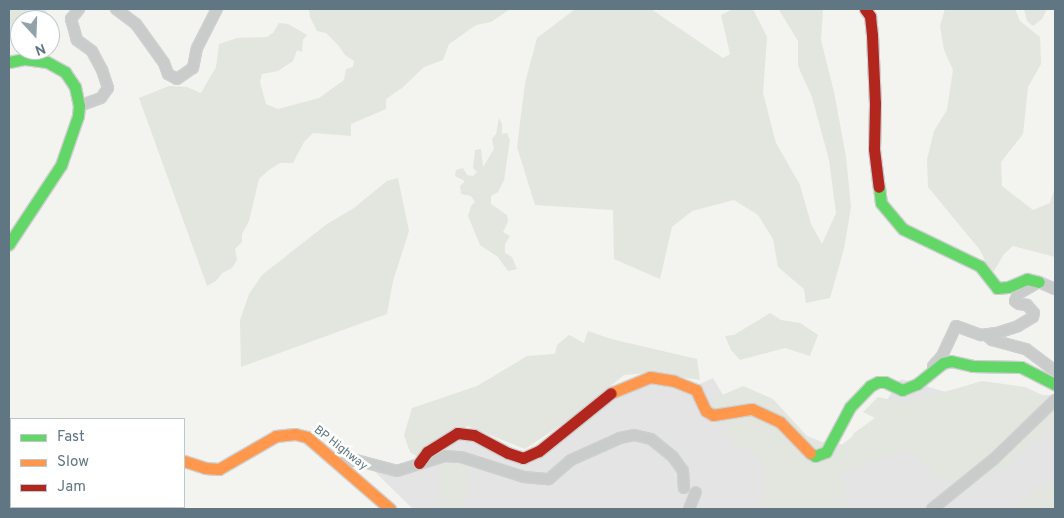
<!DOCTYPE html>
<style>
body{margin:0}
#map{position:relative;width:1064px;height:518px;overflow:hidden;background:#f3f3f0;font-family:Overpass,sans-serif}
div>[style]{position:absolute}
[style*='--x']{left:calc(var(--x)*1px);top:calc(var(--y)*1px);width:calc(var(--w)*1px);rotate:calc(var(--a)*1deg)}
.built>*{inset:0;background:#e3e4e3}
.green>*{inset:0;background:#e2e6de}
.roads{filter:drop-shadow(1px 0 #ced0d0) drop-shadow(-1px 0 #ced0d0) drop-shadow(0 1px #ced0d0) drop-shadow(0 -1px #ced0d0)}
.street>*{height:10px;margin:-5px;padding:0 5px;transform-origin:5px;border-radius:5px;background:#cacccc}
.fast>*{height:11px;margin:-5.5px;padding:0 5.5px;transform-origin:5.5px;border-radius:5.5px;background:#63d668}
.slow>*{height:11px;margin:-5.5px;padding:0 5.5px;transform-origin:5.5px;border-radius:5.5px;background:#ff974d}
.jam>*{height:11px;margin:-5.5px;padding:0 5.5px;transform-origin:5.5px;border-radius:5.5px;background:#b3261e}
span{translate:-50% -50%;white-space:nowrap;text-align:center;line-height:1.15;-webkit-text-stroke:5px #fff;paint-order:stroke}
.street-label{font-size:12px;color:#607783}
.frame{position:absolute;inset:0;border:10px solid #607783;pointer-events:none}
.legend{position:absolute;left:10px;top:418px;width:175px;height:90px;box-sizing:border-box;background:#fff;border:1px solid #bfc9cd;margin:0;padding:6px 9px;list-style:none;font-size:15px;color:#607783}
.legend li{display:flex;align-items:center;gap:10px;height:25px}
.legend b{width:25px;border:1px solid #bfc9cd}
.north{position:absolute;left:10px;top:10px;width:50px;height:50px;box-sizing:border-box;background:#fff;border:1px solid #bfc9cd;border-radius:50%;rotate:160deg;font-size:14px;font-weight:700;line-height:20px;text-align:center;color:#607783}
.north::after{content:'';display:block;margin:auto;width:18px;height:22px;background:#93a2a9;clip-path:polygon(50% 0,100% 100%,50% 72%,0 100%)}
</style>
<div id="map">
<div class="built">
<div style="clip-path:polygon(636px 378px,698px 385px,713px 378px,739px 422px,827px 457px,875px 418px,901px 379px,963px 397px,1055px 395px,1055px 509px,413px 509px,365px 462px,408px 467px,463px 434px,532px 454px)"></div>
</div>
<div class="green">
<div style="clip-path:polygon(9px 9px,46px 9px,49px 18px,20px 20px,20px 35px,9px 39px)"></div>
<div style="clip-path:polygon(309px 9px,510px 9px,491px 22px,476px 25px,449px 44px,443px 60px,424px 67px,402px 88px,386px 99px,386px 109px,351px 124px,351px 136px,313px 133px,304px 142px,293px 163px,280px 163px,269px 170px,259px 179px,249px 221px,242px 234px,242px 242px,235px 249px,237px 260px,232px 268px,222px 273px,216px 281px,207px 286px,139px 98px,169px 86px,187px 87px,201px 93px,216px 67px,219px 44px,237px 38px,267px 37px,273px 33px,279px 23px,288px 24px,307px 35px,303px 40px,302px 52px,297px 50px,293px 61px,278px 71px,262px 74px,260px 82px,266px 104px,278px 109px,319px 98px,344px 80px,346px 69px,353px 67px,354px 61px,345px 55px,338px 45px,326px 33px,317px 31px,310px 17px)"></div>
<div style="clip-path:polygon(651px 9px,723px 58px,730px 54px,721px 15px,733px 9px,753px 9px,767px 37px,763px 93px,776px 143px,800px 185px,811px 224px,822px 244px,836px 213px,829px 160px,812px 97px,798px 66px,798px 41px,779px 10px,823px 9px,821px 40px,834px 92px,846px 157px,851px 207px,844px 249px,830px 298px,806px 303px,804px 289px,778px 267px,773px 239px,758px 215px,734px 200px,692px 211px,672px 227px,660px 279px,614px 259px,613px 210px,535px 205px,517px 147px,525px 83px,537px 38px,574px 10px)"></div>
<div style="clip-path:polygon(945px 9px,1015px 9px,1020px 21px,1040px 37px,1041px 64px,1028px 87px,1023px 134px,1001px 162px,1002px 186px,1033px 210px,1050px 203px,1055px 187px,1055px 257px,1013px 246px,1004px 254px,994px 271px,988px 267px,980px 250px,928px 187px,927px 159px,934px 131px,947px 110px,953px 70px,944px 50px,940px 26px)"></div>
<div style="clip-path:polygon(1024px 9px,1047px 9px,1042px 19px,1033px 26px,1027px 21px)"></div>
<div style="clip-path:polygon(499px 118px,502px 124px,502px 134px,507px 133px,510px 140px,504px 180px,498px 192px,491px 196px,491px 204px,507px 215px,508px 222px,503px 232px,510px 236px,505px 244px,505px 253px,512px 257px,517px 269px,508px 271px,498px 257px,480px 245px,468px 216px,471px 206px,475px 202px,471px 196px,461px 194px,460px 186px,465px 181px,455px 176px,456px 170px,463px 168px,467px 175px,473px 176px,477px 172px,473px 168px,475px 150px,481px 149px,483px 167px,494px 149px,492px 139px,496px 134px)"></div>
<div style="clip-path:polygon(398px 178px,409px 231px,393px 281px,387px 314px,241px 367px,240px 320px,249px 294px,262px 275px,327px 224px,354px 208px,387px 181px)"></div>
<div style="clip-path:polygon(770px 313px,781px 320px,800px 323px,818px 335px,810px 356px,785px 348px,740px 360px,731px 350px,725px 336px,734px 335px)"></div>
<div style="clip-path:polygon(588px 331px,611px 339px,697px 359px,700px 380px,649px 373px,624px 375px,570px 419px,525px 449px,468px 426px,451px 433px,418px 457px,410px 452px,404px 435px,412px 408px,477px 386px,527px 356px,555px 354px,557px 345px,569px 335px,584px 343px)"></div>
<div style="clip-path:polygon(982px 381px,1025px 387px,1055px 401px,1055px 425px,1037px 439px,1011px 464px,965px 487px,935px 474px,905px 449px,842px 471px,845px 498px,850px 509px,765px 509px,760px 503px,767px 478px,760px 455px,733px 445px,711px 400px,743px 386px,773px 399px,807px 436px,822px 442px,847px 445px,854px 433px,875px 418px,863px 412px,878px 397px,906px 403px)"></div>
<div style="clip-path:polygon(439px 463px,468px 467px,465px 509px,438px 509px)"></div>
<div style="clip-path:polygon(1055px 481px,1055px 509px,1008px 509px,1025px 498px)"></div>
</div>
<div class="roads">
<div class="street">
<div style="--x:116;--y:9;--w:25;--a:37"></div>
<div style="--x:136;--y:24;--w:48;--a:54.3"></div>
<div style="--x:164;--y:63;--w:12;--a:70"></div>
<div style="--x:168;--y:74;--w:10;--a:29"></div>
<div style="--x:177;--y:79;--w:19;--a:-35"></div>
<div style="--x:193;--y:68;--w:20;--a:-79"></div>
<div style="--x:197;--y:48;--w:44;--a:-62.9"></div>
<div style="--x:79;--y:106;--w:23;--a:-20"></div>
<div style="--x:101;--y:98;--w:12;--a:-55"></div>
<div style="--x:108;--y:88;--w:19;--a:-108"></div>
<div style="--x:102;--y:70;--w:21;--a:-118"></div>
<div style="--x:92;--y:51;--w:19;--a:-144"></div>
<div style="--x:77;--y:40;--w:22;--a:-106"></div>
<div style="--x:71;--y:19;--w:13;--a:-51"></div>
<div style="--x:986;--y:335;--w:8;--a:40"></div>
<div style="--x:992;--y:340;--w:35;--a:15"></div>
<div style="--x:1026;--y:349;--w:36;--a:37"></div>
<div style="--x:933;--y:366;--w:13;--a:-48"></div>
<div style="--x:942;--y:356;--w:33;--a:-65"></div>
<div style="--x:956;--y:326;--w:27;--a:20"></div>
<div style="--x:981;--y:335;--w:16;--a:-7"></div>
<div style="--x:997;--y:333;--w:22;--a:-18"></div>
<div style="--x:1018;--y:326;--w:17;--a:-31"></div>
<div style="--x:1033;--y:317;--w:4;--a:-76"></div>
<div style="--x:1034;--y:313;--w:11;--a:-131"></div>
<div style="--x:1027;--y:305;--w:8;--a:-173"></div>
<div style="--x:1019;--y:304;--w:5;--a:-143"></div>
<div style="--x:1015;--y:301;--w:8;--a:-67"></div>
<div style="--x:1018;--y:294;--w:24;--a:-30"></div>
<div style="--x:1039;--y:282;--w:17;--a:24"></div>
<div style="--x:338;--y:464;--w:18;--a:-13"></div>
<div style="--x:356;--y:460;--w:42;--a:15"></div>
<div style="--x:397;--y:471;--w:50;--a:-17.4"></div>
<div style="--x:445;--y:456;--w:16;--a:4"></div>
<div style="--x:461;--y:457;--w:66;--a:17.6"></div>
<div style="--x:524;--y:477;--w:25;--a:5"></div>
<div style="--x:549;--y:479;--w:29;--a:-41"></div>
<div style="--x:571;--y:460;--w:54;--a:-24.2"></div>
<div style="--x:620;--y:438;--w:14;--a:-12"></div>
<div style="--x:634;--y:435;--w:17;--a:13"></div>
<div style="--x:651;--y:439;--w:28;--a:39"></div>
<div style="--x:673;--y:457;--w:17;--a:54"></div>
<div style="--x:683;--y:471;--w:17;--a:87"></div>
<div style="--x:689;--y:509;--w:18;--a:-68"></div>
<div style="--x:932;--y:509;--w:80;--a:-38.9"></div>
<div style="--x:994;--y:459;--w:85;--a:-44"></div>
</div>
<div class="fast">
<div style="--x:9;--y:62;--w:16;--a:-11"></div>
<div style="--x:25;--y:59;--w:22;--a:8"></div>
<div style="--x:47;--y:62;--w:21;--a:29"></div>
<div style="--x:65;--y:72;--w:18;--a:56"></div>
<div style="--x:75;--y:87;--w:19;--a:78"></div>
<div style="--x:79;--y:106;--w:10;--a:96"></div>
<div style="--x:78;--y:116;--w:52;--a:109.1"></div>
<div style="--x:61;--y:165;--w:95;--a:123.4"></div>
<div style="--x:879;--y:187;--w:16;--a:83"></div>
<div style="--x:881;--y:203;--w:34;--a:50"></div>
<div style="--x:903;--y:229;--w:85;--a:25.7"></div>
<div style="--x:980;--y:266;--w:28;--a:52"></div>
<div style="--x:997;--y:288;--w:11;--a:-5"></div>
<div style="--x:1008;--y:287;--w:21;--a:-23"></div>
<div style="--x:1027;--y:279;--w:12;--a:14"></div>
<div style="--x:810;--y:453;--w:6;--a:31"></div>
<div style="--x:815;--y:456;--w:12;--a:-20"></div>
<div style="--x:826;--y:452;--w:51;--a:-61.9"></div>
<div style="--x:850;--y:407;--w:29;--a:-46"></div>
<div style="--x:870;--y:386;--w:9;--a:-27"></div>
<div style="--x:878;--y:382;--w:7;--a:0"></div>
<div style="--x:885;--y:382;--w:19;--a:25"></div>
<div style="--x:902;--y:390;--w:16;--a:-22"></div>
<div style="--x:917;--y:384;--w:33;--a:-39"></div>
<div style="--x:943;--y:363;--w:8;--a:-14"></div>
<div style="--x:951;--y:361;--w:22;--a:13"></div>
<div style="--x:972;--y:366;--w:49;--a:1.2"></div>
<div style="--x:1021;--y:367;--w:38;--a:27"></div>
</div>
<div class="slow">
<div style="--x:611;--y:393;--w:42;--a:-22.3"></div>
<div style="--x:650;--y:377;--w:24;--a:9"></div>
<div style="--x:674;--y:381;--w:24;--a:22"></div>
<div style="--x:696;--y:390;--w:23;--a:65"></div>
<div style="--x:706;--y:411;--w:8;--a:30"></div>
<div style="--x:713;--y:415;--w:39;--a:-9"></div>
<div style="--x:752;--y:409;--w:31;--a:25"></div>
<div style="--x:780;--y:422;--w:43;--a:45.9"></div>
<div style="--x:184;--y:461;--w:22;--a:18"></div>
<div style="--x:205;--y:468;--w:14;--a:4"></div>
<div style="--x:219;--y:469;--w:66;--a:-30.1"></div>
<div style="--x:276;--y:436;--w:19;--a:-6"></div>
<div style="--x:295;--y:434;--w:12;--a:14"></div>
<div style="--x:307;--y:437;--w:110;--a:40.9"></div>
</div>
<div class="jam">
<div style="--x:865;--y:9;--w:9;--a:54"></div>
<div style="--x:870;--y:16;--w:19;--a:84"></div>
<div style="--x:872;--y:35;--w:68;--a:87.5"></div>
<div style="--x:875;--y:103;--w:46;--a:91.2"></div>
<div style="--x:874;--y:149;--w:38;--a:83"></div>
<div style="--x:419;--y:463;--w:14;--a:-54"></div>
<div style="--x:427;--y:452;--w:36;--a:-32"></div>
<div style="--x:457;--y:433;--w:17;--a:7"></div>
<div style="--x:474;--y:435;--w:38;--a:28"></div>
<div style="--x:508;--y:453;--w:16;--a:18"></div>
<div style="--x:523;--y:458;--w:17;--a:-24"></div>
<div style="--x:539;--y:451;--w:92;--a:-38.9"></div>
<div style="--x:9;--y:472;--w:2;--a:0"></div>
</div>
</div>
<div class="street-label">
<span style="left:340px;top:449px;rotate:38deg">BP Highway</span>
</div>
<div class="frame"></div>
<ul class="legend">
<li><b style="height:6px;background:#63d668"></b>Fast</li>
<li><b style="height:6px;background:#ff974d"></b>Slow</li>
<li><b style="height:6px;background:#b3261e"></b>Jam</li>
</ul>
<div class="north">N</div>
</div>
